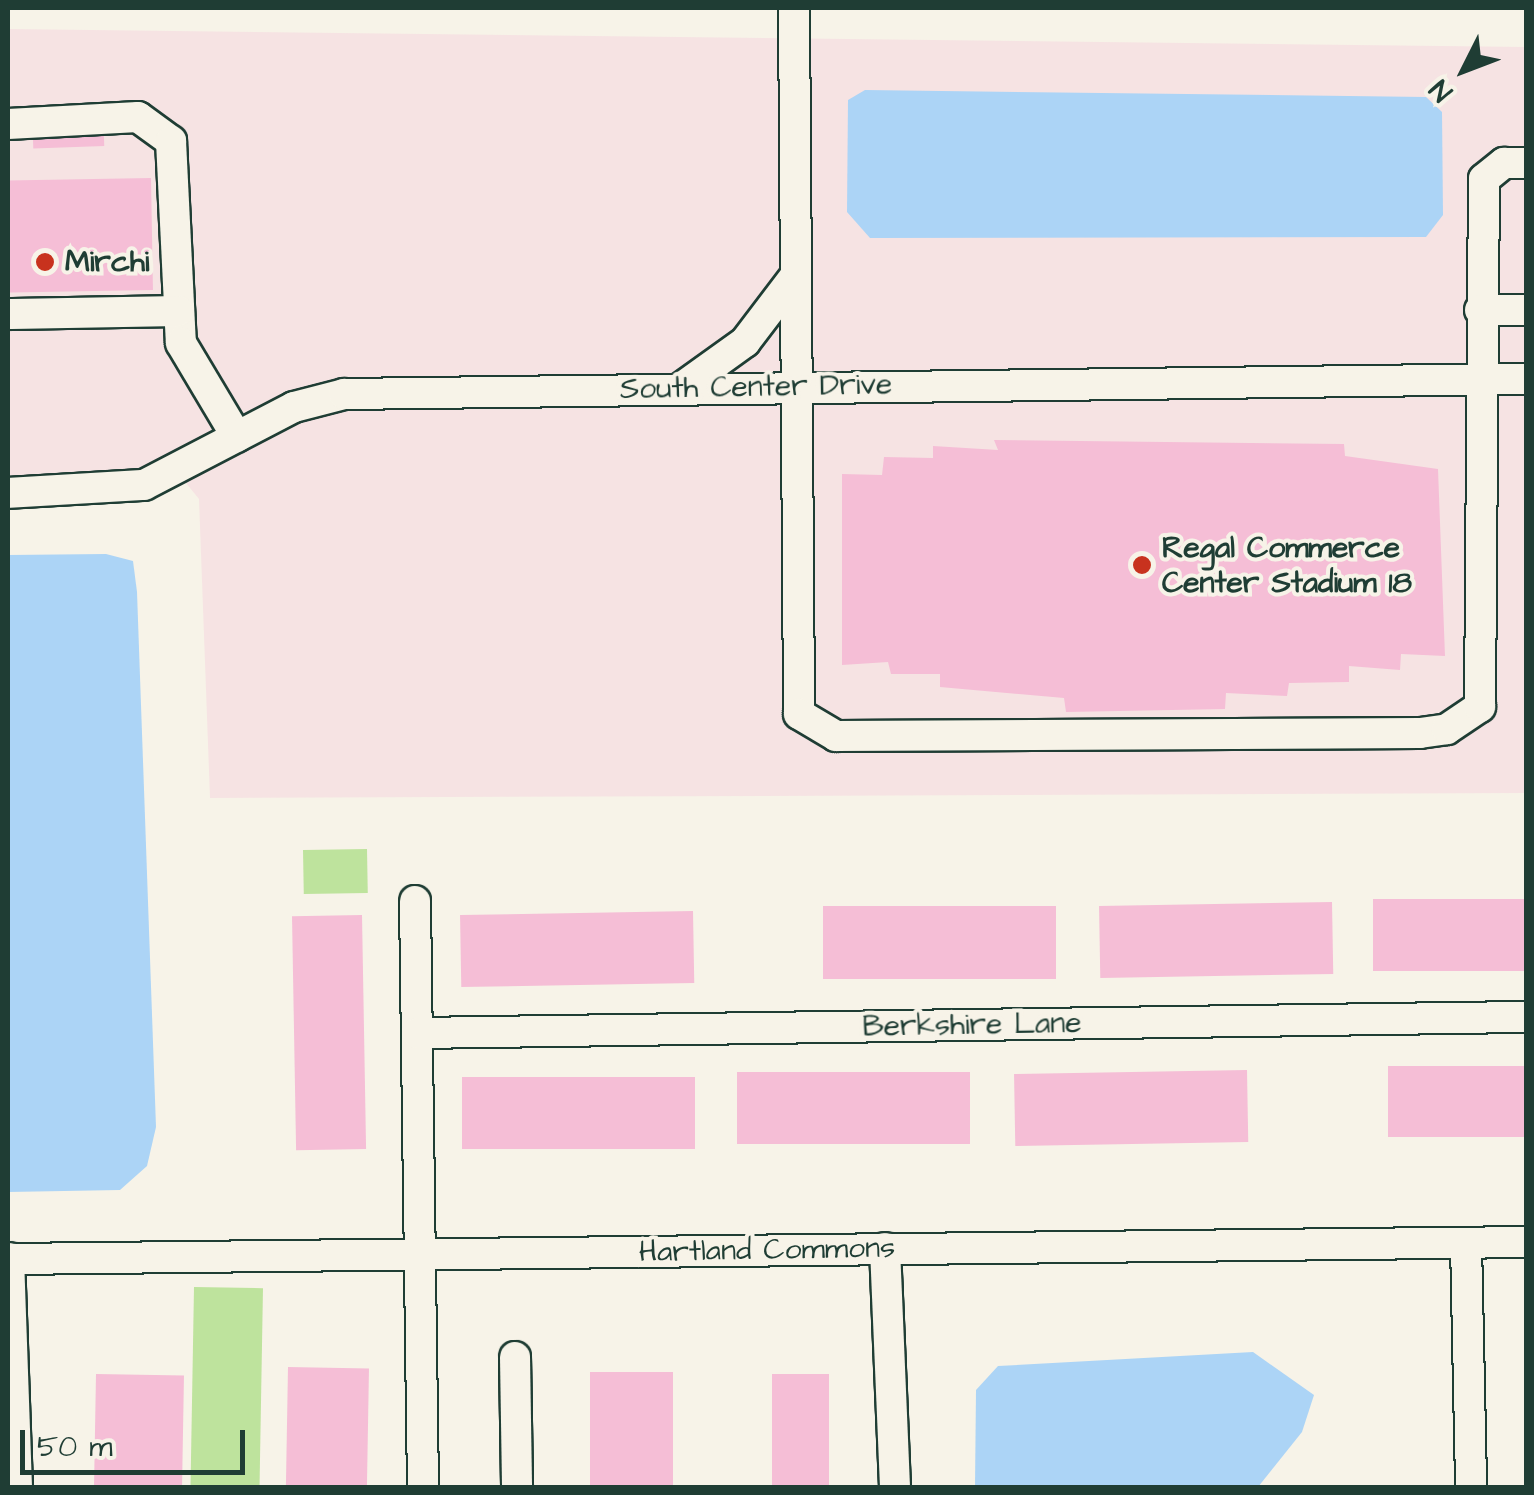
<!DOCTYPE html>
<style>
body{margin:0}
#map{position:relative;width:1534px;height:1495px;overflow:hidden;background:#f7f3e8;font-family:"Architects Daughter",sans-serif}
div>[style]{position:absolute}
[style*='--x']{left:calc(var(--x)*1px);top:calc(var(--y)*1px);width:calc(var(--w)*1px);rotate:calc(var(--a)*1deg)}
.built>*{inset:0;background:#f6e3e3}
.green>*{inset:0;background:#bee39d;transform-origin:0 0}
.water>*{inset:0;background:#acd4f6}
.building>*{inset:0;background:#f5bed6;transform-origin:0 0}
.roads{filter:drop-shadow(2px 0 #1f3d34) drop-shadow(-2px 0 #1f3d34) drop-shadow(0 2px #1f3d34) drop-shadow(0 -2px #1f3d34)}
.minor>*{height:30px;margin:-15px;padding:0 15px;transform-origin:15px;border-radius:15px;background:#f7f3e8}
.dots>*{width:28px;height:28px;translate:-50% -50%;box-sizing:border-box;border:5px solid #f7f3e8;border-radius:50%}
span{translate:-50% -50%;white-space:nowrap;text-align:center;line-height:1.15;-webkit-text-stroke:8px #f7f3e8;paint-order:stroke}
.poi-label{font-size:30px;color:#1f3d34;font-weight:700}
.left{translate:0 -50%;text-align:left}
.street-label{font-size:30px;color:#1f3d34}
.frame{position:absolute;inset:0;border:10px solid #1f3d34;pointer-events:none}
.north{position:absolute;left:1414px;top:20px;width:100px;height:100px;-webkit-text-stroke:8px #f7f3e8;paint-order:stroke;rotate:228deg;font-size:28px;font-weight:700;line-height:40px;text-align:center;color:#1f3d34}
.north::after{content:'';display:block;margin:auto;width:35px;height:45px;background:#1f3d34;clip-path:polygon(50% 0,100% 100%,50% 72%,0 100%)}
.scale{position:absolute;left:20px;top:1430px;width:225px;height:45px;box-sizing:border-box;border:5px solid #1f3d34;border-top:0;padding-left:12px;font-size:30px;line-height:35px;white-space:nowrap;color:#1f3d34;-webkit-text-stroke:8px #f7f3e8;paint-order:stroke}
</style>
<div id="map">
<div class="built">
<div style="clip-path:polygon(8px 29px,1526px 47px,1526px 793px,210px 798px,199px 499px,177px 472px,8px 493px)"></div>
</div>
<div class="green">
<div style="left:367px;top:849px;width:44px;height:64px;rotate:89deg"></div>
<div style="left:194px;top:1287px;width:69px;height:200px;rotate:1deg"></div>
</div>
<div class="water">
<div style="clip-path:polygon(865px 90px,1426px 97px,1442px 112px,1443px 215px,1426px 237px,870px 238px,847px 212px,848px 100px)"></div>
<div style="clip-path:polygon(106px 554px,133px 561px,137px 592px,156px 1127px,147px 1166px,120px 1190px,8px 1192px,8px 555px)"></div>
<div style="clip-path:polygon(1253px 1352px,1314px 1395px,1302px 1432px,1258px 1487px,975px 1487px,976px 1390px,998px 1366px)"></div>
</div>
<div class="building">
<div style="left:103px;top:110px;width:36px;height:71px;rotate:88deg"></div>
<div style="left:151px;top:178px;width:112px;height:143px;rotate:89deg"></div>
<div style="clip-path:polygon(994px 440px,1344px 444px,1345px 456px,1438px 469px,1445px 656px,1401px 654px,1400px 670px,1349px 666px,1349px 682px,1289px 683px,1287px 696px,1226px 693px,1225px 709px,1066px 712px,1064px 698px,940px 687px,940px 674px,891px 674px,888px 662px,842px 665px,842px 474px,882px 475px,884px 457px,933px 458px,933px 446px,998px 450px)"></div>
<div style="left:1526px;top:899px;width:72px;height:153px;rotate:90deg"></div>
<div style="left:1332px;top:902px;width:72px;height:233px;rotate:89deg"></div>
<div style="left:823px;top:906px;width:233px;height:73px"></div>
<div style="left:693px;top:911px;width:72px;height:233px;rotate:89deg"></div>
<div style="left:362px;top:915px;width:234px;height:70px;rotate:89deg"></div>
<div style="left:1526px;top:1066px;width:71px;height:138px;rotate:90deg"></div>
<div style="left:1247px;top:1070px;width:72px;height:233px;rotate:89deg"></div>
<div style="left:970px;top:1072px;width:72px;height:233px;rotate:90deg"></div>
<div style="left:695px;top:1077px;width:72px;height:233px;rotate:90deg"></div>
<div style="left:288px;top:1367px;width:81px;height:121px;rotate:1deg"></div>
<div style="left:590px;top:1372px;width:83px;height:116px"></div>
<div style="left:96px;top:1374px;width:88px;height:114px;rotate:1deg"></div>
<div style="left:772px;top:1374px;width:57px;height:114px"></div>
</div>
<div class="roads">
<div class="minor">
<div style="--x:794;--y:8;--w:706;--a:89.59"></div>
<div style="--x:799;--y:714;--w:43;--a:30.7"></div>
<div style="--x:836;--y:736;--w:584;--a:-0.29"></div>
<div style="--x:1420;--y:733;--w:27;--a:-8"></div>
<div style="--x:1447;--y:729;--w:40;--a:-34"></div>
<div style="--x:1480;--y:707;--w:528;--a:-89.57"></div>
<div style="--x:1484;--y:179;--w:26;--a:-39"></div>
<div style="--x:1504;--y:163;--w:22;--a:0"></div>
<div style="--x:8;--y:124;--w:130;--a:-3.1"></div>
<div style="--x:138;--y:117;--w:41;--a:36"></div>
<div style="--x:171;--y:141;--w:202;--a:87.2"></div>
<div style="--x:181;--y:343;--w:109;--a:59.2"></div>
<div style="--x:1480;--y:310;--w:46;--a:0"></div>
<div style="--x:8;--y:314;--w:170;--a:-1"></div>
<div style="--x:681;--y:388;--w:79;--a:-35.7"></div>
<div style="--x:745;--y:342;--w:84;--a:-52.7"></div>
<div style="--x:8;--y:493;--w:136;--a:-3.4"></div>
<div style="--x:144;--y:485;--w:169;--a:-27.5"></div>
<div style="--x:294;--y:407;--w:52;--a:-14.6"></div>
<div style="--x:344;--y:394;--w:1182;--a:-0.73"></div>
<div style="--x:415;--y:901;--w:587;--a:89.22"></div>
<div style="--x:417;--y:1033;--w:1109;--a:-0.83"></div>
<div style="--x:1466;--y:1243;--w:245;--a:88.8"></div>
<div style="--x:885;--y:1248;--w:240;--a:87.6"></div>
<div style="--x:9;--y:1258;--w:230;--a:88"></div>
<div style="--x:8;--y:1259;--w:1518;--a:-0.64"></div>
<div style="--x:515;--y:1357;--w:131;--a:89.1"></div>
</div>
</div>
<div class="dots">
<div style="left:45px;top:262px;background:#c8321e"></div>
<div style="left:1142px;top:565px;background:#c8321e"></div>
</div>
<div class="poi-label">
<span class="left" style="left:65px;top:262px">Mirchi</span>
<span class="left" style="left:1162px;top:565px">Regal Commerce<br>Center Stadium 18</span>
</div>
<div class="street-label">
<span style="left:756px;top:387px;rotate:-1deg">South Center Drive</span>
<span style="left:972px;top:1025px;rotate:-1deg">Berkshire Lane</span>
<span style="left:767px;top:1250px;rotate:-1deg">Hartland Commons</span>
</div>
<div class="frame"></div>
<div class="north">N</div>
<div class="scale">50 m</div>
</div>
